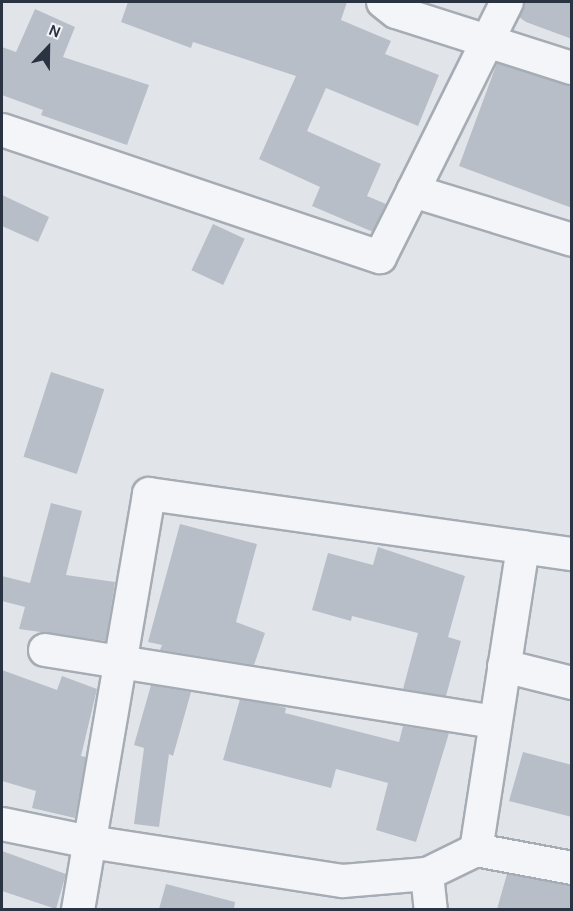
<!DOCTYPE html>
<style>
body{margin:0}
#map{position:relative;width:573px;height:911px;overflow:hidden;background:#e1e5ea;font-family:Karla,sans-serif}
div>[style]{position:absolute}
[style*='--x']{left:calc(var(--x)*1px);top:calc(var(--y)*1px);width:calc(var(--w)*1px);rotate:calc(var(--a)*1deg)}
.building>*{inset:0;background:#b8bec7;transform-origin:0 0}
.roads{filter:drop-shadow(2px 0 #a6acb4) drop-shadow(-2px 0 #a6acb4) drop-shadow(0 2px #a6acb4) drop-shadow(0 -2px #a6acb4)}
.minor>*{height:32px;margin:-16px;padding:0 16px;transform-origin:16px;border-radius:16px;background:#f4f5f8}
span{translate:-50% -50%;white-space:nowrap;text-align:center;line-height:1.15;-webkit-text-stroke:5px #f1f3f7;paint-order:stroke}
.frame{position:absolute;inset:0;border:3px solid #293341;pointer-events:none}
.north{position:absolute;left:18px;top:18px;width:60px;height:60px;-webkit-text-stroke:4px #f1f3f7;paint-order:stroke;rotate:22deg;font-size:16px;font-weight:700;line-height:24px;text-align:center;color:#293341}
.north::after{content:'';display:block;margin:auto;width:21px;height:27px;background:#293341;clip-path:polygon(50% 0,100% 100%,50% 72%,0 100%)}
</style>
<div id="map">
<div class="building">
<div style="clip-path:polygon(128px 2px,347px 2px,341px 20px,391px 41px,385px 54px,439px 75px,418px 126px,326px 88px,307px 131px,381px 164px,367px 196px,386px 204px,373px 232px,312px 206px,320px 187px,259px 159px,296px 76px,193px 42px,191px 48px,121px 22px)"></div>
<div style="clip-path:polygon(525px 2px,572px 2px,572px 39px,526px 22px,519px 17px)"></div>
<div style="clip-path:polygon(35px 9px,75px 27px,63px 57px,149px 85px,127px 145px,41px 115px,43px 110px,2px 95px,2px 47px,16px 52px)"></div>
<div style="clip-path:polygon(497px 63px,572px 87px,572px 208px,459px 166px)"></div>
<div style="clip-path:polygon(2px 195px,49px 217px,38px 242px,2px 226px)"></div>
<div style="left:213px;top:224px;width:35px;height:51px;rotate:25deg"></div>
<div style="left:51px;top:372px;width:56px;height:89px;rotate:18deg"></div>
<div style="clip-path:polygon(51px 503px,82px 511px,66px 575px,115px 582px,106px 641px,19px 629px,25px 607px,2px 601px,2px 576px,30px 583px)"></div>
<div style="clip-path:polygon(180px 524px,257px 544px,236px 622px,265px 633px,254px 665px,160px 650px,162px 645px,148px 642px)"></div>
<div style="clip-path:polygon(378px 547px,465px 576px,448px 637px,461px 641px,446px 696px,403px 689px,418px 633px,352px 616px,351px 621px,312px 610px,328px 553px,373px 565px)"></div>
<div style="clip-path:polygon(2px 670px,57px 690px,62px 676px,97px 689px,81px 756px,86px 757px,75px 818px,32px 808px,36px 791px,2px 781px)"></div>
<div style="clip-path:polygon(151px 685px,191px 692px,173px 756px,169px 754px,159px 827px,134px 824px,144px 748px,134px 745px)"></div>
<div style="clip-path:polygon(240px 699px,274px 705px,286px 708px,285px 713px,399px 742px,403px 726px,449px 733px,416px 842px,376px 830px,388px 783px,336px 769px,331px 788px,223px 760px)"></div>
<div style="clip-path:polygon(523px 752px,572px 765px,572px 817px,509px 801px)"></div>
<div style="clip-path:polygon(2px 851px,66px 874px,56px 909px,2px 891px)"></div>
<div style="clip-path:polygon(507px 874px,572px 886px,572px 909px,497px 909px)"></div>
<div style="clip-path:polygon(166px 884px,235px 902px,234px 909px,159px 909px)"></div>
</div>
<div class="roads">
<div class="minor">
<div style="--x:383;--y:2;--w:16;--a:38"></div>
<div style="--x:396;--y:12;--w:185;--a:17.7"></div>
<div style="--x:2;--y:130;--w:399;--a:18.6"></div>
<div style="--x:380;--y:257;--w:74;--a:-63.4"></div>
<div style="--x:413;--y:191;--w:166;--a:17.1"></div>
<div style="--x:413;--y:191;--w:211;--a:-63.6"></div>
<div style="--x:523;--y:547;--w:307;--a:98.8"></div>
<div style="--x:476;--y:850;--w:98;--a:10.6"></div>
<div style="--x:45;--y:650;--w:456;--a:9.1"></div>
<div style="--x:504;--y:666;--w:70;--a:14"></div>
<div style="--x:2;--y:824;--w:90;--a:11.6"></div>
<div style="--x:90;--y:842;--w:256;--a:8.8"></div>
<div style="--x:343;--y:881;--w:84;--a:-4.8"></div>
<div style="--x:427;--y:874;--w:55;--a:-26.1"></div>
<div style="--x:427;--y:874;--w:36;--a:84"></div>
<div style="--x:78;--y:910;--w:422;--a:-80.3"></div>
<div style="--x:149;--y:494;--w:427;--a:8.1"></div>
</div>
</div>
<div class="frame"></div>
<div class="north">N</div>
</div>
